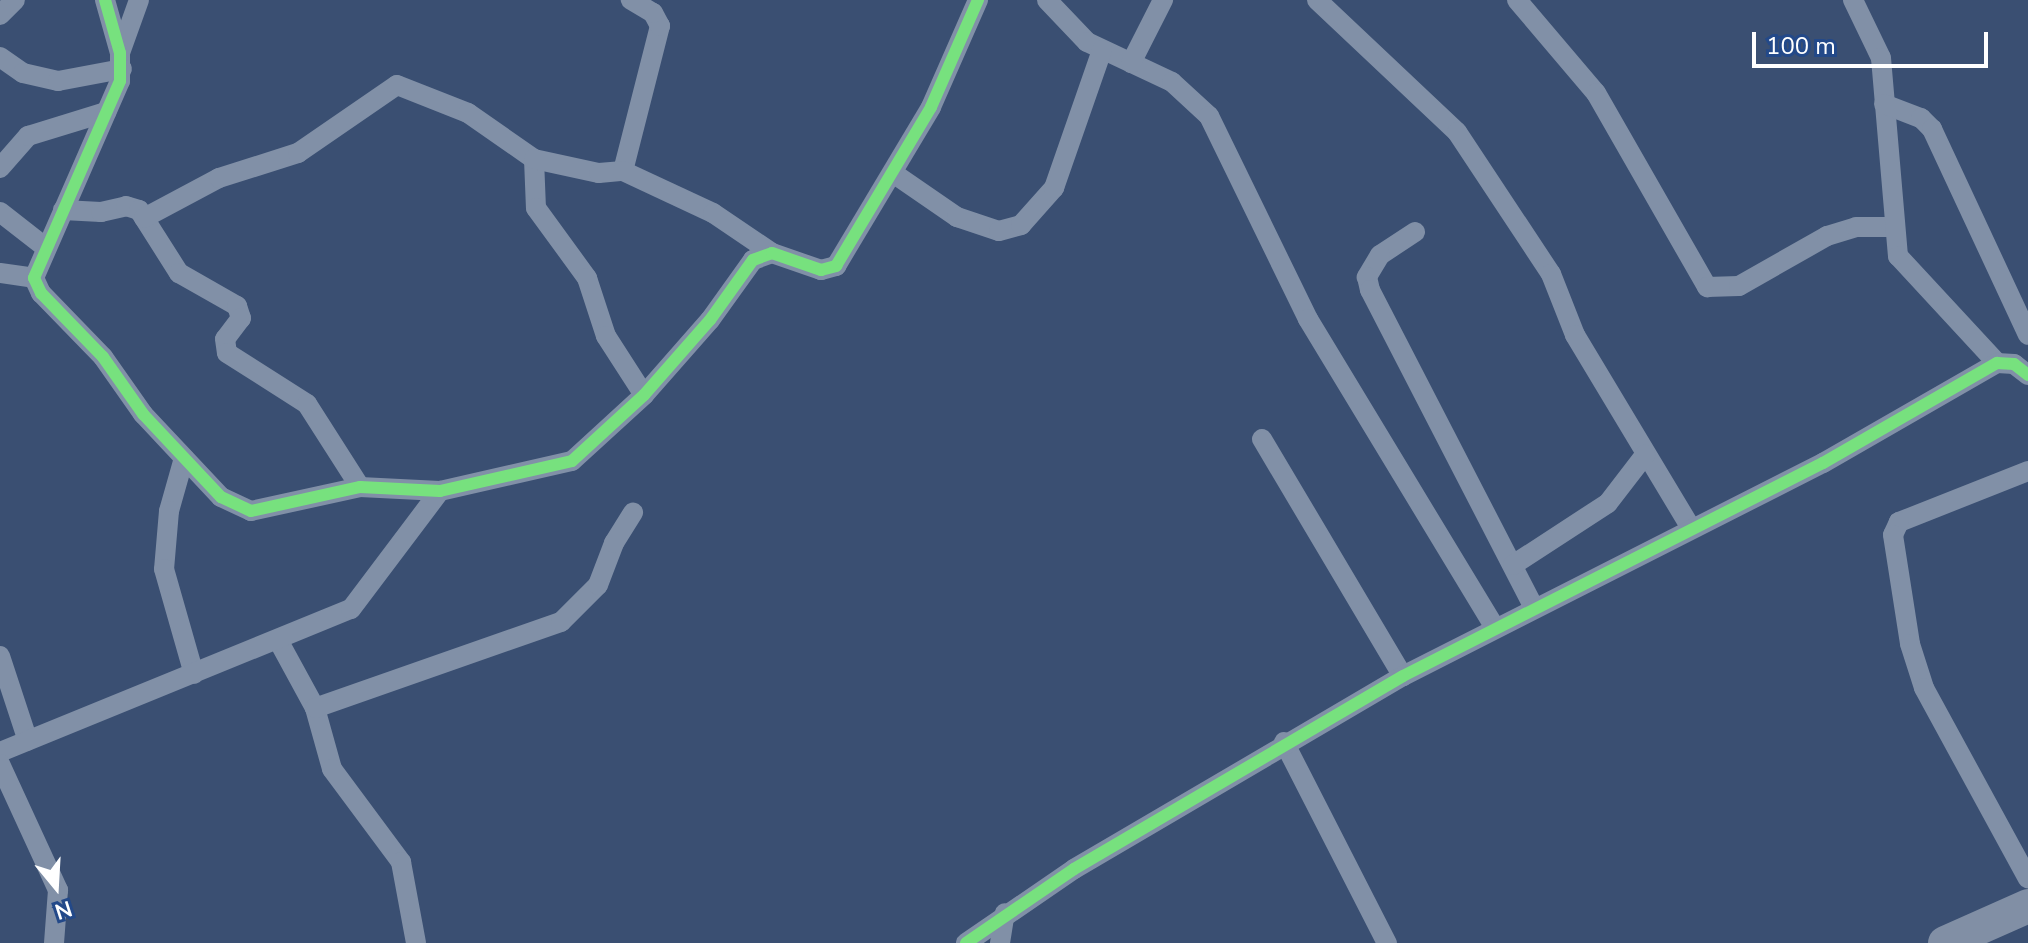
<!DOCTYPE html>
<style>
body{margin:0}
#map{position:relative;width:2028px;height:943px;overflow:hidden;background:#3a4f72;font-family:"Nunito Sans",sans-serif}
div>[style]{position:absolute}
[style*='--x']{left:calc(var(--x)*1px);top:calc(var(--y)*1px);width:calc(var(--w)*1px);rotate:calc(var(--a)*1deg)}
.street>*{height:20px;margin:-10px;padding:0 10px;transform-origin:10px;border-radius:10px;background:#8190a7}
.highway>*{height:34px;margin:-17px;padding:0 17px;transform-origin:17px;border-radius:17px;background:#818fa5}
.cycleway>*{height:12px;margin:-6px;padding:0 6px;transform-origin:6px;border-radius:6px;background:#77e17e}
span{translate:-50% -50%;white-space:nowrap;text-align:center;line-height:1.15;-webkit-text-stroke:8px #234989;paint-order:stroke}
.north{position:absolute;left:16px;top:847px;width:80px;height:80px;-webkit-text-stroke:6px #234989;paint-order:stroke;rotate:162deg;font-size:22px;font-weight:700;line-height:32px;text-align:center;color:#fff}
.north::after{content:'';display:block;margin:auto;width:28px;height:36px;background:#fff;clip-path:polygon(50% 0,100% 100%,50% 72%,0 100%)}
.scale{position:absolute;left:1752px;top:32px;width:236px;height:36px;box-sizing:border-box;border:4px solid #fff;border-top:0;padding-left:10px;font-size:24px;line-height:28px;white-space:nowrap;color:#fff;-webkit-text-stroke:6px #234989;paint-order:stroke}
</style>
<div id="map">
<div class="street">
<div style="--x:105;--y:0;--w:55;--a:74.2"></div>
<div style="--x:120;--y:53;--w:28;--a:90"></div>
<div style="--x:120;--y:81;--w:215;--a:113.6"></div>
<div style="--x:34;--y:278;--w:17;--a:65"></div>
<div style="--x:41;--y:293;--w:89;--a:45.9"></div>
<div style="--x:103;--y:357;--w:70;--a:54.9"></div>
<div style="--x:143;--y:414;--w:114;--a:46.8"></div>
<div style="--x:221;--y:497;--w:33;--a:25"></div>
<div style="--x:251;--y:511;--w:112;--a:-12.4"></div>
<div style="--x:360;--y:487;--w:80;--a:2.9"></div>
<div style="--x:440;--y:491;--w:135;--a:-12.8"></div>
<div style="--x:572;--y:461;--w:98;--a:-42.5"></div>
<div style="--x:644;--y:395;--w:100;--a:-48.7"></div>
<div style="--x:710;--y:320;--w:74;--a:-54.4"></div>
<div style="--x:753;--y:260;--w:20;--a:-20"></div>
<div style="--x:772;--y:253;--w:52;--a:19.1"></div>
<div style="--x:821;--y:270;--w:16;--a:-15"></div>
<div style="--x:836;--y:266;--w:185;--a:-59.1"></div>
<div style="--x:931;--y:107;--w:117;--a:-66.3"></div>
<div style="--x:1047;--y:0;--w:58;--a:46.4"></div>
<div style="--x:1087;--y:42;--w:94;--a:25.2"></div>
<div style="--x:1172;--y:82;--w:50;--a:42.6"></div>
<div style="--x:1209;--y:116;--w:226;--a:64"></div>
<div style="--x:1308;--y:319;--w:361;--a:58.8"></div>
<div style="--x:1317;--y:0;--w:192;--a:43.3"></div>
<div style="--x:1457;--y:132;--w:170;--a:56.5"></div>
<div style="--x:1551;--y:274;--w:66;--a:68.5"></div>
<div style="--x:1575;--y:335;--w:225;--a:59"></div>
<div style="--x:1517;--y:0;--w:122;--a:49.7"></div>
<div style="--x:1596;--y:93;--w:224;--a:60.2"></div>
<div style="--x:1707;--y:287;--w:32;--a:-2"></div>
<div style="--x:1739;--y:286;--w:101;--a:-29.6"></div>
<div style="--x:1827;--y:236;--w:30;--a:-17"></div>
<div style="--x:1856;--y:227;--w:35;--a:0"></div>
<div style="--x:1853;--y:0;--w:64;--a:64.2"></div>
<div style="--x:1881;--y:58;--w:199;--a:85.1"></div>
<div style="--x:1898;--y:256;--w:146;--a:47.2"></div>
<div style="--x:0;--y:15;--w:21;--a:-45"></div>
<div style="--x:120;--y:53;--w:56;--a:-70.3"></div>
<div style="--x:0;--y:57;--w:28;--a:35"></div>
<div style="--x:23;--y:73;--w:36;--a:13"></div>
<div style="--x:58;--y:81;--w:65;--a:-10.6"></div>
<div style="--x:1131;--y:63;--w:71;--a:-63.1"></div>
<div style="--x:1884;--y:104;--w:40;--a:21"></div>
<div style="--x:1921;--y:118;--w:16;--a:45"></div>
<div style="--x:1932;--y:129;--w:227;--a:65"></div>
<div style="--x:534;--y:159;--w:49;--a:87.7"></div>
<div style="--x:536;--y:208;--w:87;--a:53.9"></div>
<div style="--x:587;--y:278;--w:61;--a:71.9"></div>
<div style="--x:606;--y:336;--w:70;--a:57.2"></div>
<div style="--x:0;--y:168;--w:43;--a:-48.8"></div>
<div style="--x:28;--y:136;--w:82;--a:-17.1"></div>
<div style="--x:623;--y:171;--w:150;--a:-75.7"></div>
<div style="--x:660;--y:26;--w:15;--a:-118"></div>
<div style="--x:653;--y:13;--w:26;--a:-149"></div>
<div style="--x:893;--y:173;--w:78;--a:34.5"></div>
<div style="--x:957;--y:217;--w:44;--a:18.4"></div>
<div style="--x:999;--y:231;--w:23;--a:-15"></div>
<div style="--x:1021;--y:225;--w:50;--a:-48.3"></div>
<div style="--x:1054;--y:188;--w:146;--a:-70.8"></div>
<div style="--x:63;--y:210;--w:38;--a:3"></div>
<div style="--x:101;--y:212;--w:26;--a:-13"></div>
<div style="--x:126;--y:206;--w:14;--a:17"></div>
<div style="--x:139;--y:210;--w:75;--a:57.6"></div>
<div style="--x:179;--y:273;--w:67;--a:29.6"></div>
<div style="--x:237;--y:306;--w:13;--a:72"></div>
<div style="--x:241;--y:318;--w:26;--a:127"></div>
<div style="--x:225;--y:339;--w:14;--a:82"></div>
<div style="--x:227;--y:353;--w:95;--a:32.5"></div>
<div style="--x:307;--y:404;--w:98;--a:57.4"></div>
<div style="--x:0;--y:212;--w:58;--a:38"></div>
<div style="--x:144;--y:218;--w:85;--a:-28.1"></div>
<div style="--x:219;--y:178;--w:83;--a:-17.6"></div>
<div style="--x:298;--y:153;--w:120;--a:-34.5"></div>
<div style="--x:397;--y:85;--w:76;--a:21.5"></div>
<div style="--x:468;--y:113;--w:80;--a:34.9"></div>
<div style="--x:534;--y:159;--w:66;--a:12.2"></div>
<div style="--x:599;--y:173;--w:24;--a:-5"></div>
<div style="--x:623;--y:171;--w:99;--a:25"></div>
<div style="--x:713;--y:213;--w:71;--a:34.1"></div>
<div style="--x:1415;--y:232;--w:42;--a:146.7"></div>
<div style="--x:1380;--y:255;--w:26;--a:121"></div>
<div style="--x:1367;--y:277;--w:13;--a:77"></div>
<div style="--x:1370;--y:290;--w:358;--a:62.7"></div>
<div style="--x:0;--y:273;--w:34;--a:8"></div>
<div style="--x:1262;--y:439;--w:276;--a:59.3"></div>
<div style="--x:184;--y:458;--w:55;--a:105.8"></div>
<div style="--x:169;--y:511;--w:58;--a:94.9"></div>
<div style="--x:164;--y:569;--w:109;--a:74.1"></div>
<div style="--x:2028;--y:471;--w:139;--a:158.4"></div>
<div style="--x:1899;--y:522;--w:14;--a:115"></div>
<div style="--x:1893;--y:535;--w:110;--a:81.1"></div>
<div style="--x:1910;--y:644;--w:46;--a:72.3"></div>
<div style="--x:1924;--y:688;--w:217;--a:61.4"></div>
<div style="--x:1513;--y:565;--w:113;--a:-33.1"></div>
<div style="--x:1608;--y:503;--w:61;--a:-52.4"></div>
<div style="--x:278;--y:640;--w:77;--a:61.4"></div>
<div style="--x:315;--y:708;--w:63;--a:74.4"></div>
<div style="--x:332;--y:769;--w:116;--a:53.4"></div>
<div style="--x:401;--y:862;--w:82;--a:79.5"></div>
<div style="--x:0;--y:656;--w:89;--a:71.8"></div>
<div style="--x:315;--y:708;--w:261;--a:-19.3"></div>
<div style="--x:561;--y:622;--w:52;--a:-45"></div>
<div style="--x:598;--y:585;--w:45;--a:-69.1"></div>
<div style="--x:614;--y:543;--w:36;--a:-58"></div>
<div style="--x:1284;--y:742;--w:226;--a:62.9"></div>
<div style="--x:0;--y:752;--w:379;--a:-22.2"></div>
<div style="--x:351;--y:609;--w:148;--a:-53"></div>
<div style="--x:0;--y:764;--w:139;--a:65.3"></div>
<div style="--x:58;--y:890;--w:53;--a:94.3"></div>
<div style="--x:966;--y:943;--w:131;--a:-34.4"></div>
<div style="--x:1074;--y:869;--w:381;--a:-30.4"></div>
<div style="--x:1403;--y:676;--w:471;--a:-26.9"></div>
<div style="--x:1823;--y:463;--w:201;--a:-29.9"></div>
<div style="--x:1997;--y:363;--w:17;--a:3"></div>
<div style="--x:2014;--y:364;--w:18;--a:38"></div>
<div style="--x:1000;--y:943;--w:30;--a:-81"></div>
</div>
<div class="highway">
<div style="--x:1945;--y:943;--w:91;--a:-24"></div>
</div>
<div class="cycleway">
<div style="--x:105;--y:0;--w:55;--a:74.2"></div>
<div style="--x:120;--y:53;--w:28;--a:90"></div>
<div style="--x:120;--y:81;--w:215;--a:113.6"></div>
<div style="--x:34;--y:278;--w:17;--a:65"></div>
<div style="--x:41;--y:293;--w:89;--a:45.9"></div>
<div style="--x:103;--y:357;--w:70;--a:54.9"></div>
<div style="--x:143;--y:414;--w:114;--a:46.8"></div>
<div style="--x:221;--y:497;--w:33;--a:25"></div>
<div style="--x:251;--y:511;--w:112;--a:-12.4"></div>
<div style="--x:360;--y:487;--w:80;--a:2.9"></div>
<div style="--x:440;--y:491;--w:135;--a:-12.8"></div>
<div style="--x:572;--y:461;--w:98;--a:-42.5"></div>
<div style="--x:644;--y:395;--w:100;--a:-48.7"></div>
<div style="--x:710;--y:320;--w:74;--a:-54.4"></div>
<div style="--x:753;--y:260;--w:20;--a:-20"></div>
<div style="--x:772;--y:253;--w:52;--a:19.1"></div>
<div style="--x:821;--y:270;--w:16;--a:-15"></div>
<div style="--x:836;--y:266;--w:185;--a:-59.1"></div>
<div style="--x:931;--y:107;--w:117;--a:-66.3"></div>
<div style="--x:966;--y:943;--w:131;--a:-34.4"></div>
<div style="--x:1074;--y:869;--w:381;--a:-30.4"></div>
<div style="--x:1403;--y:676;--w:471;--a:-26.9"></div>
<div style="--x:1823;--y:463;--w:201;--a:-29.9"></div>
<div style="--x:1997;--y:363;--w:17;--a:3"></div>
<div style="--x:2014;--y:364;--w:18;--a:38"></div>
</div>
<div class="north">N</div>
<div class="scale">100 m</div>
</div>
